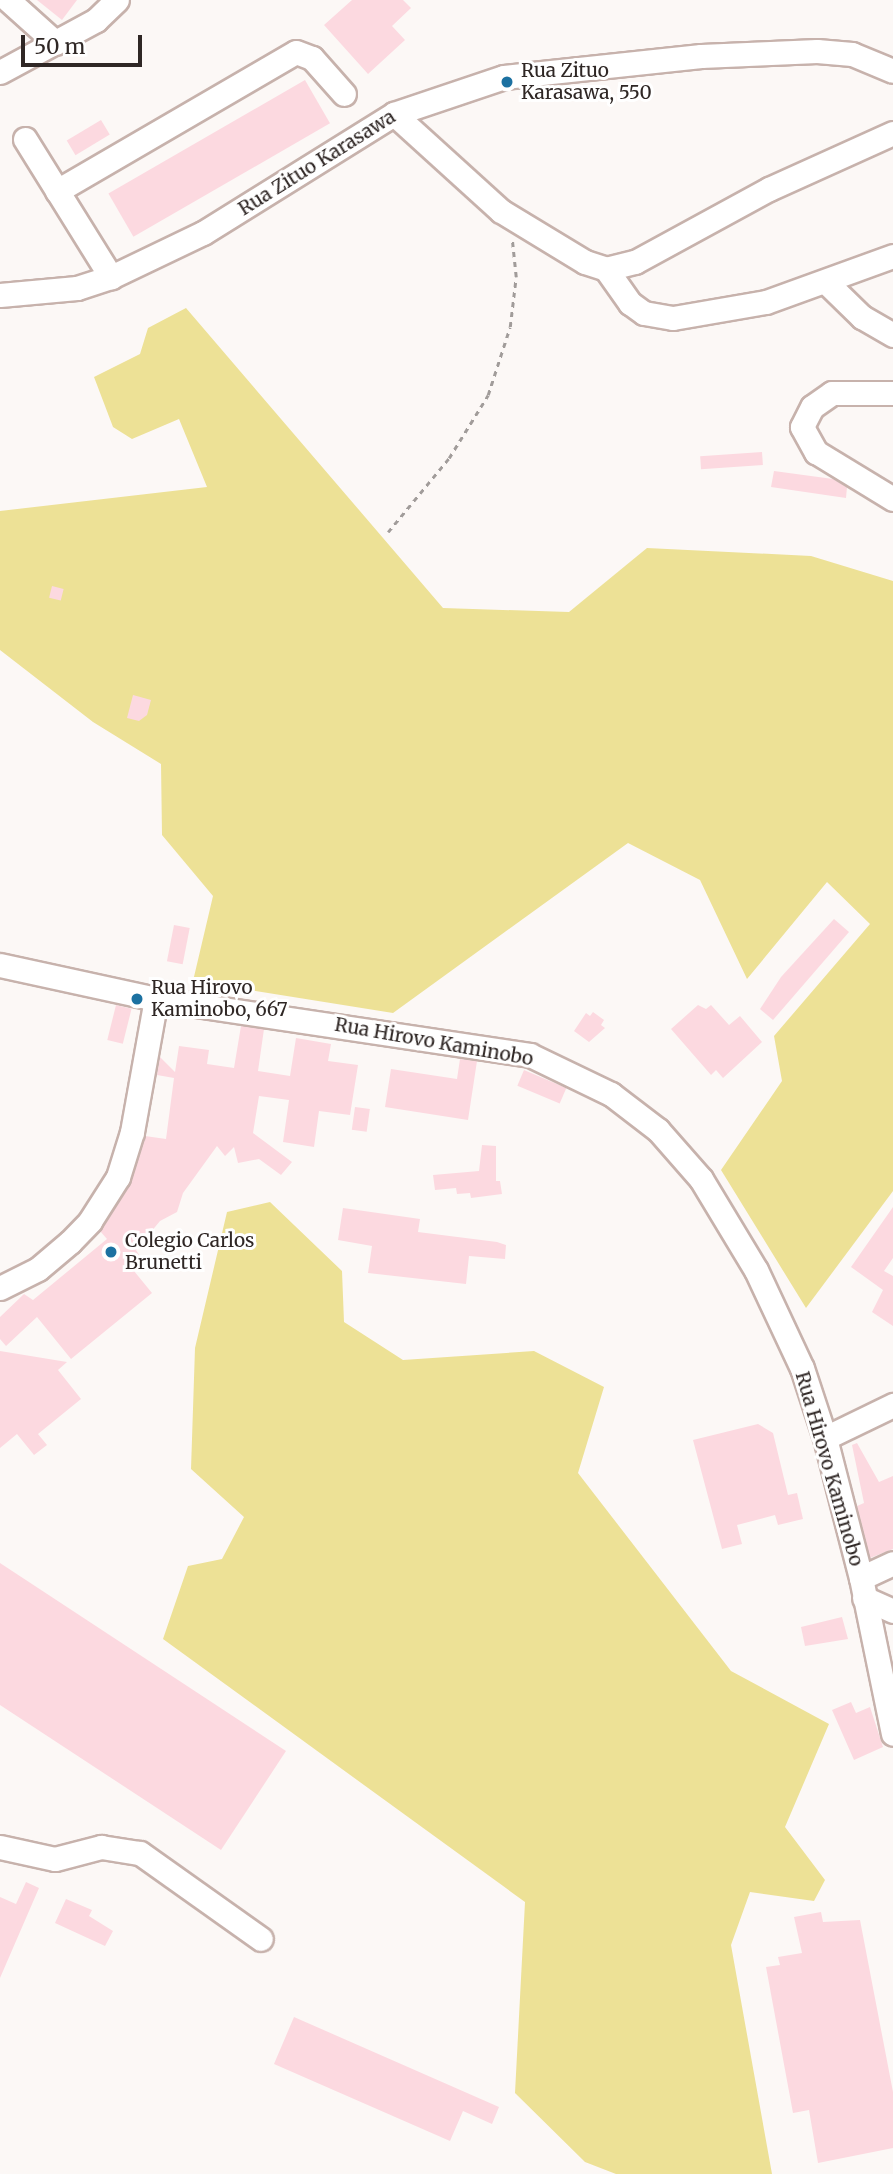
<!DOCTYPE html>
<style>
body{margin:0}
#map{position:relative;width:893px;height:2174px;overflow:hidden;background:#fcf8f6;font-family:Merriweather,serif}
div>[style]{position:absolute}
[style*='--x']{left:calc(var(--x)*1px);top:calc(var(--y)*1px);width:calc(var(--w)*1px);rotate:calc(var(--a)*1deg)}
.green>*{inset:0;background:#ede196}
.building>*{inset:0;background:#fcd9e0;transform-origin:0 0}
.path>*{height:2.5px;margin-top:-1.25px;transform-origin:0;background:repeating-linear-gradient(90deg,#a19c9a 0 5px,transparent 0 10px)}
.roads{filter:drop-shadow(2px 0 #c7b2ac) drop-shadow(-2px 0 #c7b2ac) drop-shadow(0 2px #c7b2ac) drop-shadow(0 -2px #c7b2ac)}
.minor>*{height:23px;margin:-11.5px;padding:0 11.5px;transform-origin:11.5px;border-radius:11.5px;background:#fff}
.dots>*{width:19px;height:19px;translate:-50% -50%;box-sizing:border-box;border:4px solid #fff;border-radius:50%}
span{translate:-50% -50%;white-space:nowrap;text-align:center;line-height:1.15;-webkit-text-stroke:6px #fff;paint-order:stroke}
.poi-label{font-size:19px;color:#2f2725}
.left{translate:0 -50%;text-align:left}
.street-label{font-size:19px;color:#2f2725}
.scale{position:absolute;left:21px;top:35px;width:121px;height:32px;box-sizing:border-box;border:4px solid #2f2725;border-top:0;padding-left:9px;font-size:21px;line-height:24px;white-space:nowrap;color:#2f2725;-webkit-text-stroke:5px #fff;paint-order:stroke}
</style>
<div id="map">
<div class="green">
<div style="clip-path:polygon(186px 308px,443px 608px,569px 612px,647px 548px,811px 556px,893px 581px,893px 1191px,806px 1308px,721px 1170px,782px 1081px,774px 1036px,870px 924px,827px 882px,747px 979px,700px 880px,628px 843px,393px 1013px,193px 981px,213px 896px,162px 835px,161px 764px,93px 722px,0 650px,0 511px,207px 487px,179px 419px,132px 439px,113px 427px,94px 377px,140px 354px,148px 328px)"></div>
<div style="clip-path:polygon(270px 1202px,342px 1271px,344px 1322px,403px 1360px,534px 1351px,604px 1387px,578px 1473px,731px 1671px,829px 1724px,785px 1827px,825px 1880px,814px 1901px,750px 1892px,731px 1945px,772px 2174px,616px 2174px,585px 2162px,515px 2093px,525px 1902px,163px 1639px,188px 1566px,222px 1559px,244px 1517px,191px 1469px,195px 1348px,227px 1212px)"></div>
</div>
<div class="building">
<div style="clip-path:polygon(37px 0,77px 0,62px 20px)"></div>
<div style="clip-path:polygon(352px 0,403px 0,411px 8px,392px 26px,405px 40px,368px 74px,324px 25px)"></div>
<div style="left:305px;top:80px;width:50px;height:227px;rotate:60deg"></div>
<div style="left:101px;top:120px;width:17px;height:40px;rotate:59deg"></div>
<div style="left:762px;top:452px;width:13px;height:62px;rotate:86deg"></div>
<div style="clip-path:polygon(774px 471px,833px 479px,847px 487px,846px 498px,771px 487px)"></div>
<div style="left:52px;top:586px;width:12px;height:12px;rotate:14deg"></div>
<div style="clip-path:polygon(133px 695px,151px 700px,147px 715px,139px 721px,127px 718px)"></div>
<div style="clip-path:polygon(834px 919px,849px 932px,773px 1020px,760px 1009px,781px 977px)"></div>
<div style="left:174px;top:925px;width:16px;height:37px;rotate:11deg"></div>
<div style="left:116px;top:1005px;width:16px;height:36px;rotate:14deg"></div>
<div style="clip-path:polygon(698px 1005px,706px 1009px,711px 1005px,729px 1025px,740px 1016px,762px 1042px,723px 1078px,716px 1070px,711px 1075px,671px 1029px)"></div>
<div style="clip-path:polygon(593px 1012px,604px 1020px,601px 1025px,605px 1028px,589px 1042px,574px 1031px,586px 1013px,590px 1016px)"></div>
<div style="clip-path:polygon(241px 1026px,264px 1029px,258px 1071px,290px 1076px,296px 1038px,331px 1044px,328px 1061px,358px 1065px,350px 1115px,319px 1111px,314px 1147px,283px 1142px,289px 1100px,259px 1096px,253px 1133px,292px 1162px,281px 1175px,259px 1159px,238px 1163px,234px 1147px,225px 1156px,217px 1146px,183px 1193px,177px 1212px,160px 1221px,136px 1250px,145px 1264px,134px 1271px,152px 1293px,71px 1359px,37px 1317px,6px 1346px,0 1339px,0 1317px,24px 1294px,33px 1300px,107px 1239px,100px 1231px,130px 1184px,145px 1136px,166px 1139px,174px 1078px,157px 1075px,160px 1057px,175px 1072px,179px 1046px,209px 1050px,207px 1064px,234px 1068px)"></div>
<div style="clip-path:polygon(460px 1059px,477px 1061px,468px 1120px,385px 1107px,391px 1069px,457px 1079px)"></div>
<div style="left:524px;top:1070px;width:46px;height:17px;rotate:23deg"></div>
<div style="left:355px;top:1107px;width:15px;height:23px;rotate:8deg"></div>
<div style="clip-path:polygon(482px 1145px,496px 1146px,496px 1181px,500px 1181px,502px 1194px,471px 1198px,470px 1193px,457px 1194px,456px 1188px,435px 1190px,433px 1175px,479px 1171px)"></div>
<div style="clip-path:polygon(893px 1207px,893px 1258px,884px 1271px,893px 1276px,893px 1326px,872px 1312px,883px 1290px,851px 1267px)"></div>
<div style="clip-path:polygon(343px 1208px,420px 1219px,418px 1232px,497px 1242px,506px 1245px,505px 1259px,469px 1256px,466px 1284px,368px 1273px,372px 1246px,338px 1240px)"></div>
<div style="clip-path:polygon(0 1351px,67px 1362px,58px 1370px,81px 1399px,38px 1434px,47px 1445px,34px 1455px,17px 1434px,0 1448px)"></div>
<div style="clip-path:polygon(758px 1424px,773px 1433px,788px 1495px,797px 1493px,803px 1519px,778px 1525px,775px 1515px,737px 1525px,742px 1544px,722px 1549px,693px 1440px)"></div>
<div style="clip-path:polygon(857px 1443px,879px 1482px,893px 1476px,893px 1549px,870px 1558px,857px 1506px,864px 1503px,852px 1445px)"></div>
<div style="clip-path:polygon(0 1563px,286px 1751px,221px 1850px,0 1705px)"></div>
<div style="clip-path:polygon(842px 1617px,848px 1639px,805px 1646px,801px 1627px)"></div>
<div style="clip-path:polygon(851px 1702px,856px 1713px,870px 1707px,883px 1747px,854px 1760px,832px 1710px)"></div>
<div style="clip-path:polygon(26px 1882px,39px 1888px,0 1978px,0 1897px,16px 1904px)"></div>
<div style="clip-path:polygon(66px 1899px,92px 1910px,89px 1916px,113px 1931px,105px 1946px,55px 1923px)"></div>
<div style="clip-path:polygon(821px 1912px,823px 1922px,860px 1920px,893px 2092px,893px 2148px,818px 2163px,809px 2110px,793px 2113px,766px 1967px,780px 1965px,778px 1957px,802px 1953px,794px 1917px)"></div>
<div style="clip-path:polygon(294px 2017px,499px 2107px,492px 2124px,463px 2111px,450px 2141px,274px 2064px)"></div>
</div>
<div class="path">
<div style="--x:388;--y:532;--w:96;--a:-50.5"></div>
<div style="--x:449;--y:458;--w:74;--a:-58.2"></div>
<div style="--x:488;--y:395;--w:71;--a:-72.1"></div>
<div style="--x:510;--y:327;--w:50;--a:-83.2"></div>
<div style="--x:516;--y:277;--w:37;--a:-96"></div>
</div>
<div class="roads">
<div class="minor">
<div style="--x:8;--y:0;--w:64;--a:41.9"></div>
<div style="--x:0;--y:72;--w:109;--a:-28.4"></div>
<div style="--x:96;--y:20;--w:29;--a:-44"></div>
<div style="--x:394;--y:114;--w:144;--a:42.2"></div>
<div style="--x:501;--y:211;--w:98;--a:31.3"></div>
<div style="--x:585;--y:262;--w:22;--a:18"></div>
<div style="--x:606;--y:269;--w:30;--a:-14"></div>
<div style="--x:635;--y:262;--w:153;--a:-28.6"></div>
<div style="--x:769;--y:189;--w:136;--a:-24.3"></div>
<div style="--x:25;--y:139;--w:163;--a:58.1"></div>
<div style="--x:57;--y:191;--w:276;--a:-30.2"></div>
<div style="--x:296;--y:52;--w:17;--a:21"></div>
<div style="--x:312;--y:58;--w:48;--a:48.4"></div>
<div style="--x:606;--y:269;--w:42;--a:54.8"></div>
<div style="--x:630;--y:303;--w:17;--a:36"></div>
<div style="--x:644;--y:313;--w:29;--a:10"></div>
<div style="--x:673;--y:318;--w:94;--a:-9.8"></div>
<div style="--x:766;--y:302;--w:135;--a:-19.9"></div>
<div style="--x:827;--y:283;--w:49;--a:44.2"></div>
<div style="--x:862;--y:317;--w:36;--a:30"></div>
<div style="--x:0;--y:295;--w:77;--a:-5.2"></div>
<div style="--x:77;--y:288;--w:36;--a:-18"></div>
<div style="--x:111;--y:277;--w:102;--a:-25.6"></div>
<div style="--x:203;--y:233;--w:225;--a:-31.9"></div>
<div style="--x:394;--y:114;--w:116;--a:-18.6"></div>
<div style="--x:504;--y:77;--w:198;--a:-6.1"></div>
<div style="--x:701;--y:56;--w:116;--a:-2.5"></div>
<div style="--x:817;--y:51;--w:35;--a:5"></div>
<div style="--x:852;--y:54;--w:44;--a:22.5"></div>
<div style="--x:893;--y:393;--w:61;--a:180"></div>
<div style="--x:832;--y:393;--w:24;--a:145"></div>
<div style="--x:812;--y:407;--w:22;--a:117"></div>
<div style="--x:802;--y:427;--w:29;--a:61"></div>
<div style="--x:816;--y:452;--w:90;--a:31.4"></div>
<div style="--x:0;--y:965;--w:160;--a:12.3"></div>
<div style="--x:156;--y:999;--w:378;--a:8.5"></div>
<div style="--x:530;--y:1055;--w:90;--a:25.7"></div>
<div style="--x:611;--y:1094;--w:59;--a:37.5"></div>
<div style="--x:658;--y:1130;--w:65;--a:48.7"></div>
<div style="--x:701;--y:1179;--w:106;--a:58.9"></div>
<div style="--x:756;--y:1270;--w:108;--a:64.9"></div>
<div style="--x:802;--y:1368;--w:74;--a:71.8"></div>
<div style="--x:825;--y:1438;--w:145;--a:75.6"></div>
<div style="--x:861;--y:1578;--w:159;--a:78.4"></div>
<div style="--x:0;--y:1288;--w:42;--a:-26.6"></div>
<div style="--x:38;--y:1269;--w:42;--a:-40.2"></div>
<div style="--x:70;--y:1242;--w:29;--a:-46"></div>
<div style="--x:90;--y:1221;--w:52;--a:-57.5"></div>
<div style="--x:118;--y:1177;--w:47;--a:-72.7"></div>
<div style="--x:132;--y:1132;--w:135;--a:-79.8"></div>
<div style="--x:825;--y:1438;--w:76;--a:-25.9"></div>
<div style="--x:861;--y:1578;--w:35;--a:-25"></div>
<div style="--x:864;--y:1598;--w:32;--a:24"></div>
<div style="--x:0;--y:1847;--w:56;--a:12.3"></div>
<div style="--x:55;--y:1859;--w:48;--a:-14.6"></div>
<div style="--x:101;--y:1847;--w:39;--a:9"></div>
<div style="--x:140;--y:1853;--w:148;--a:35.4"></div>
</div>
</div>
<div class="dots">
<div style="left:507px;top:82px;background:#1c71a1"></div>
<div style="left:137px;top:999px;background:#1c71a1"></div>
<div style="left:111px;top:1252px;background:#1c71a1"></div>
</div>
<div class="poi-label">
<span class="left" style="left:521px;top:82px">Rua Zituo<br>Karasawa, 550</span>
<span class="left" style="left:151px;top:999px">Rua Hirovo<br>Kaminobo, 667</span>
<span class="left" style="left:125px;top:1252px">Colegio Carlos<br>Brunetti</span>
</div>
<div class="street-label">
<span style="left:317px;top:163px;rotate:-32deg">Rua Zituo Karasawa</span>
<span style="left:434px;top:1042px;rotate:10deg">Rua Hirovo Kaminobo</span>
<span style="left:829px;top:1469px;rotate:74deg">Rua Hirovo Kaminobo</span>
</div>
<div class="scale">50 m</div>
</div>
